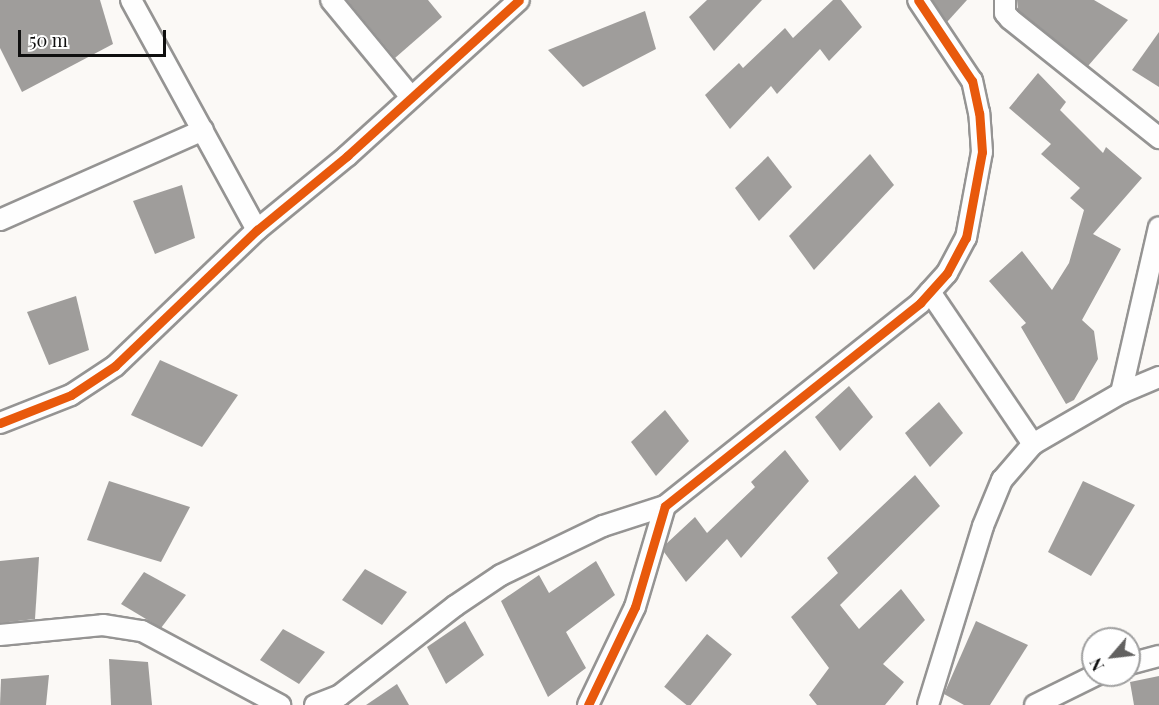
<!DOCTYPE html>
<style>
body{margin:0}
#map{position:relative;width:1159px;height:705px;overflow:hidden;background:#fbf9f6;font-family:"Playfair Display",serif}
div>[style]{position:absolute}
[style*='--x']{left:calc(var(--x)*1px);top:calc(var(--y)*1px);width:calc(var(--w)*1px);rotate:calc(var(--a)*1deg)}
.building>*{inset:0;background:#9f9d9b;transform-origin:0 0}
.roads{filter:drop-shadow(2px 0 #959493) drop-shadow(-2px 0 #959493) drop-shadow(0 2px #959493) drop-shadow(0 -2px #959493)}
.street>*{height:20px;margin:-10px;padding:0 10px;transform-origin:10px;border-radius:10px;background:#fefefe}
.cycleway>*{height:9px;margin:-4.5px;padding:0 4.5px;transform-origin:4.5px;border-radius:4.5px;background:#e8590c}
span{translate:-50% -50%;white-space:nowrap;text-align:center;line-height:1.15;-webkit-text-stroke:6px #fff;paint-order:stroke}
.north{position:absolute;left:1081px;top:627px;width:60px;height:60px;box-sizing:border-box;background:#fff;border:2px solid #9f9f9f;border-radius:50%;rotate:242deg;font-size:16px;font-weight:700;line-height:24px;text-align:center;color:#0f0f0f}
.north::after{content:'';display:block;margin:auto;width:21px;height:27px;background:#626160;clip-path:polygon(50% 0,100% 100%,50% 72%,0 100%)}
.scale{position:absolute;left:18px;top:30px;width:148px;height:27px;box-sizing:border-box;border:3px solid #0f0f0f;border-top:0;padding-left:8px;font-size:18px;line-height:21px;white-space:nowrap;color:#0f0f0f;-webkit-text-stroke:4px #fff;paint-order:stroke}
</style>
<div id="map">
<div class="building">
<div style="clip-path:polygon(0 0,100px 0,113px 44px,22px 92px,0 48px)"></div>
<div style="clip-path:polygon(347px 0,428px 0,442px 17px,395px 58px)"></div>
<div style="clip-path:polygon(707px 0,762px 0,714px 51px,689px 17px)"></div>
<div style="clip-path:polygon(833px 0,841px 0,862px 27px,829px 61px,820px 49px,777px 94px,771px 86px,730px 129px,705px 95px,739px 63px,743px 68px,785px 28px,793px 38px)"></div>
<div style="clip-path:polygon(932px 0,967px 0,947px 22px)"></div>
<div style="clip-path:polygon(1017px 0,1094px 0,1128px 20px,1088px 66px,1018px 10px)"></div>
<div style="clip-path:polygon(645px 11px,656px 49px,583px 87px,548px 50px)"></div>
<div style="clip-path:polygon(1159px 32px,1159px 87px,1132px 70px)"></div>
<div style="clip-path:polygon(1038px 73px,1066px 102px,1060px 110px,1103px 153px,1106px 147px,1142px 178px,1093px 234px,1121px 249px,1082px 320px,1094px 331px,1098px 359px,1074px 400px,1066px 404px,1021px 327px,1026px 323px,989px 281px,1022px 251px,1052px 290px,1069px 263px,1084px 210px,1070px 198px,1080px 188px,1041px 154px,1051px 144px,1009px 108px)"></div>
<div style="clip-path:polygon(870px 154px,894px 185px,814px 270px,789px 236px)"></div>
<div style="clip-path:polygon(768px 156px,792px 187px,759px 221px,735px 188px)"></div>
<div style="clip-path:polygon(182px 185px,195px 238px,155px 254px,133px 201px)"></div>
<div style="clip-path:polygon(76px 296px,89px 350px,49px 365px,27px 312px)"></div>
<div style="clip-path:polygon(160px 360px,238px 395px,202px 447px,131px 415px)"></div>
<div style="clip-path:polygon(849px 386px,873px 417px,840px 451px,815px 417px)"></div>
<div style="clip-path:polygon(939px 402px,963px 433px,930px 467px,905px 433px)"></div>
<div style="clip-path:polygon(665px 410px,689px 441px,656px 476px,631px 442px)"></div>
<div style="clip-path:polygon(785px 450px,809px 481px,741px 558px,727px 539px,686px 582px,664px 552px,666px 544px,695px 517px,707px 533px,755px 487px,751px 482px)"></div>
<div style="clip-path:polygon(915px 475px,940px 506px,840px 605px,859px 629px,901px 589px,925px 620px,883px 664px,904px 682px,885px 705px,817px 705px,809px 695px,829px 668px,791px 617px,838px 573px,827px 558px)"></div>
<div style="clip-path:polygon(109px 481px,190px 507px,161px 562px,87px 540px)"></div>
<div style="clip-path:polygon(1083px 481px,1135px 505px,1091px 576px,1048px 552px)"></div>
<div style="clip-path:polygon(39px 557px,35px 619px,0 623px,0 561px)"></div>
<div style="clip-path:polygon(596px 561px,615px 595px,566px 632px,586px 668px,548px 697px,501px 601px,539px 575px,549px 593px)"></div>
<div style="clip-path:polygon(365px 569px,407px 592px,382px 625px,342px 600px)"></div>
<div style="clip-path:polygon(144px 572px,186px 595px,161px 628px,121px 604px)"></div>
<div style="clip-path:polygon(465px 621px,484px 655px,446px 684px,427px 647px)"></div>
<div style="clip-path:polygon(976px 621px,1028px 645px,990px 705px,964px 705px,944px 694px)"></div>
<div style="clip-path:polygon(283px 629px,325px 652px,299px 684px,260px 660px)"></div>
<div style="left:707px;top:634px;width:32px;height:68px;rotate:39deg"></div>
<div style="clip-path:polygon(109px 659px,148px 662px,152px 705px,111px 705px)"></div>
<div style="clip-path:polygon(49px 675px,46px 705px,0 705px,1px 679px)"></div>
<div style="clip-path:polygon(1159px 676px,1159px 705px,1134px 705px,1130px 682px)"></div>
<div style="clip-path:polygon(397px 684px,409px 705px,366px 705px)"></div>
</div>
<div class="roads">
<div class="street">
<div style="--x:131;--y:0;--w:262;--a:61.3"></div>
<div style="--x:331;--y:0;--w:126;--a:50.5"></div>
<div style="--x:1005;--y:0;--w:13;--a:90"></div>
<div style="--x:1005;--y:13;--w:8;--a:50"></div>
<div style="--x:1010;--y:19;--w:191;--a:38.6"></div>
<div style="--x:0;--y:220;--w:222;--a:-23.9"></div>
<div style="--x:930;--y:292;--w:184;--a:55.9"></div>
<div style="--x:1121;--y:393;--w:170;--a:-77.1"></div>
<div style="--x:0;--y:423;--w:76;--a:-21.5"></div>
<div style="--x:71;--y:395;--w:53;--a:-33.4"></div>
<div style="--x:115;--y:366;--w:197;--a:-43.8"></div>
<div style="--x:257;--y:230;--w:117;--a:-39.4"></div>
<div style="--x:347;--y:156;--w:232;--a:-42.2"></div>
<div style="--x:0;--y:635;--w:103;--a:-5.5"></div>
<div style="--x:103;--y:625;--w:39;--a:9"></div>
<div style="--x:142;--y:631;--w:157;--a:28.2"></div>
<div style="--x:1129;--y:664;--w:31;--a:-15"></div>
<div style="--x:315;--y:705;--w:26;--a:-21"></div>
<div style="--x:339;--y:696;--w:147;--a:-37.8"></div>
<div style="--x:455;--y:606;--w:55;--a:-34"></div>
<div style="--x:501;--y:575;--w:113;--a:-25.7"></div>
<div style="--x:603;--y:526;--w:65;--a:-17.9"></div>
<div style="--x:588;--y:705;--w:109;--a:-64.4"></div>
<div style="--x:635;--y:607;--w:105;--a:-73.5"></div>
<div style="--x:665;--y:506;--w:326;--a:-38.5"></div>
<div style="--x:920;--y:303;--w:40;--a:-48"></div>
<div style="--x:947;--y:273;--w:40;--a:-62"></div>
<div style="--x:966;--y:238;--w:87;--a:-79.5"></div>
<div style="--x:982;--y:152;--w:39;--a:-94"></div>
<div style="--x:979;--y:113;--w:33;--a:-102"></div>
<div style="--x:972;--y:81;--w:97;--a:-123.7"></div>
<div style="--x:928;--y:705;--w:187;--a:-72.9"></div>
<div style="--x:983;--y:526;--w:50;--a:-67.6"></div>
<div style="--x:1002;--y:480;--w:48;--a:-49.3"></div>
<div style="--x:1033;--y:444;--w:102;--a:-30.1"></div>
<div style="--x:1121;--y:393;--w:41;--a:-22.8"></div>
<div style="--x:1035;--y:705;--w:68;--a:-26.2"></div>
</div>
</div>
<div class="cycleway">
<div style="--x:0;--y:423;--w:76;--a:-21.5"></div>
<div style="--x:71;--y:395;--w:53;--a:-33.4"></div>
<div style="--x:115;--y:366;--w:197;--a:-43.8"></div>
<div style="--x:257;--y:230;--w:117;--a:-39.4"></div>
<div style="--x:347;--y:156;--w:232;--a:-42.2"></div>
<div style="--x:588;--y:705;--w:109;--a:-64.4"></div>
<div style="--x:635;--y:607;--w:105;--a:-73.5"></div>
<div style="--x:665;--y:506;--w:326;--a:-38.5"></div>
<div style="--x:920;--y:303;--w:40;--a:-48"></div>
<div style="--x:947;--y:273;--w:40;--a:-62"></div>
<div style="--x:966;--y:238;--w:87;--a:-79.5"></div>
<div style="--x:982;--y:152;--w:39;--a:-94"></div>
<div style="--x:979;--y:113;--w:33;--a:-102"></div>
<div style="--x:972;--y:81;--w:97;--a:-123.7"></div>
</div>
<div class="north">N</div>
<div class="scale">50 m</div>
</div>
